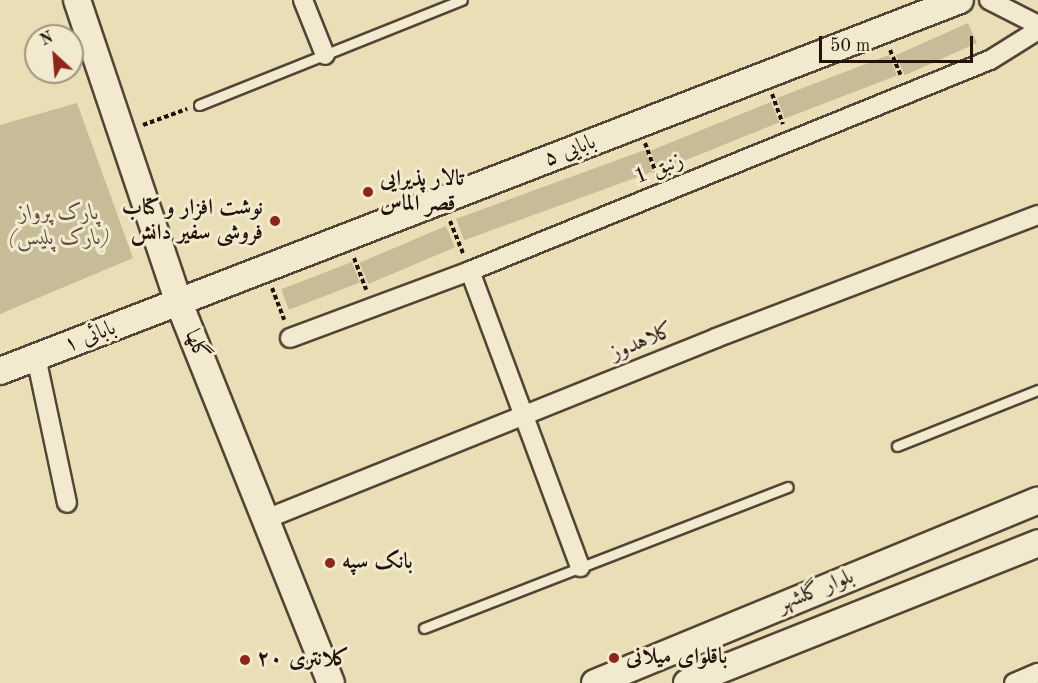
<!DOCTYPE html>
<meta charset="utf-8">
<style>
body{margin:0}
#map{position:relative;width:1038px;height:683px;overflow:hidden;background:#e9deb5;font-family:"Old Standard TT",Amiri,serif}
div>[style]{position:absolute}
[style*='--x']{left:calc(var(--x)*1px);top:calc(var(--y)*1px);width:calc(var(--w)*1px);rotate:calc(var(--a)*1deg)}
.green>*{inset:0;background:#c7bb98;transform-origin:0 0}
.path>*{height:4px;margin-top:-2px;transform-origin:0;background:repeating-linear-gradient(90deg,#23110a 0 4.5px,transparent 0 7.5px)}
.roads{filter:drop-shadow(2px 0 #544435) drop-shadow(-2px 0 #544435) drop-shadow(0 2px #544435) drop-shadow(0 -2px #544435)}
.lane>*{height:9px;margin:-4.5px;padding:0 4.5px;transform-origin:4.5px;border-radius:4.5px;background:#f1eacf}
.street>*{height:18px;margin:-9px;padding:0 9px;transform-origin:9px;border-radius:9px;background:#f1eacf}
.secondary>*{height:26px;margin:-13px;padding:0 13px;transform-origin:13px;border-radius:13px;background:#f1eacf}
.dots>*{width:16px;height:16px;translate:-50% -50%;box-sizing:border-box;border:3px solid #f1eacf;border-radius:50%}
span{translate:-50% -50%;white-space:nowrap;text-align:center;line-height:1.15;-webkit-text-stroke:6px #f1eacf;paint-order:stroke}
.street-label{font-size:22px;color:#23110a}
.poi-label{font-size:22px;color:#23110a;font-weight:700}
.left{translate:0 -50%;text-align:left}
.right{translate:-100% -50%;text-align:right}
.park-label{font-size:22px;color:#5c4c3c;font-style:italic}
.north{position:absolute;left:24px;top:24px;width:60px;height:60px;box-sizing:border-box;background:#f1eacf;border:2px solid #9f9380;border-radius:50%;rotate:334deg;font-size:16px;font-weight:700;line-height:24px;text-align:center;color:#23110a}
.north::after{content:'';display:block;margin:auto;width:21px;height:27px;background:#8f2418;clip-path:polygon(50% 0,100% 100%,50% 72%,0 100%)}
.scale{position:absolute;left:819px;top:36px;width:154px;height:27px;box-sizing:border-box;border:3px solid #23110a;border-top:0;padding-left:8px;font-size:18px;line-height:21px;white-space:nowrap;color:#23110a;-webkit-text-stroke:4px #f1eacf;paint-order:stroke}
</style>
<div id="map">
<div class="green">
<div style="left:968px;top:23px;width:22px;height:79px;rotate:66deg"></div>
<div style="left:889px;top:55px;width:22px;height:120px;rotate:69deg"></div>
<div style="left:771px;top:102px;width:22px;height:130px;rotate:68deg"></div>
<div style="clip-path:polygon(77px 103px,133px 258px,0 314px,0 125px)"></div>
<div style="left:645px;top:150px;width:23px;height:201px;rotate:70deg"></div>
<div style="left:446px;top:226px;width:23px;height:94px;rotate:67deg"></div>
<div style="left:352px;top:262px;width:22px;height:76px;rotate:69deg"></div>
</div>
<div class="path">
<div style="--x:890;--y:50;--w:28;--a:67"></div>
<div style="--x:772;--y:94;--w:32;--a:70"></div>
<div style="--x:143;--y:125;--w:47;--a:-20"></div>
<div style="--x:645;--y:143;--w:35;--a:70"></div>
<div style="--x:450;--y:221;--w:35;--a:68"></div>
<div style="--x:354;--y:258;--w:34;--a:69"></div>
<div style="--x:272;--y:288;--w:34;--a:69"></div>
</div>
<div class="roads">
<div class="lane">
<div style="--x:199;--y:105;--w:283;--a:-21.8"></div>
<div style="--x:897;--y:446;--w:152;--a:-21.7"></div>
<div style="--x:424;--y:628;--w:390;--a:-21.2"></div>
</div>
<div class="street">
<div style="--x:303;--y:0;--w:59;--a:68.2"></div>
<div style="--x:989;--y:0;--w:55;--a:27"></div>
<div style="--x:470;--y:271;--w:316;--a:69.6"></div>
<div style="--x:290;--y:338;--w:192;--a:-20.4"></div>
<div style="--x:470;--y:271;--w:561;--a:-22.09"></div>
<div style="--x:990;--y:60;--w:57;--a:-32"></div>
<div style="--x:36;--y:357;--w:149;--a:78"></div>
<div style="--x:266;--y:519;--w:485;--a:-21.9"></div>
<div style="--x:716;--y:338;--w:345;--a:-20.9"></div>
<div style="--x:1014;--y:683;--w:26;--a:-23"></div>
</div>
<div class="secondary">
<div style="--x:77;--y:0;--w:320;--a:71.4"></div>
<div style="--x:179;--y:303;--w:409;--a:68.2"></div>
<div style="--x:0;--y:371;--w:1029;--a:-21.13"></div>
<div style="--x:595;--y:683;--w:479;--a:-22.4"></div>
<div style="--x:687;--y:683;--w:378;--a:-21.7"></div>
</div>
</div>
<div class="dots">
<div style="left:368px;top:192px;background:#8f2418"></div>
<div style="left:275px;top:221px;background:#8f2418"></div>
<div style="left:330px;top:563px;background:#8f2418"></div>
<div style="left:614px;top:658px;background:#8f2418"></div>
<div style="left:245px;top:660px;background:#8f2418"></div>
</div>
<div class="street-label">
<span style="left:570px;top:151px;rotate:-21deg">۵ بابایی</span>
<span style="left:659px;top:169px;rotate:-22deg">زنبق 1</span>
<span style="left:90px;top:337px;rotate:-21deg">بابائی ۱</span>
<span style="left:642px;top:342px;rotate:-22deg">کلاهدوز</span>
<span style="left:196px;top:345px;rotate:68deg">گلها</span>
<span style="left:816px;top:591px;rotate:-22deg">بلوار گلشهر</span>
</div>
<div class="poi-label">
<span class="left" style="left:380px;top:192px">تالار پذیرایی<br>قصر الماس</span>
<span class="right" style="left:263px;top:221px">نوشت افزار و کتاب<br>فروشی سفیر دانش</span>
<span class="left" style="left:342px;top:563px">بانک سپه</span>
<span class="left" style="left:626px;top:658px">باقلوای میلانی</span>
<span class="left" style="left:257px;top:660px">کلانتری ۲۰</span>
</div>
<div class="park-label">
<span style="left:59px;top:226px">پارک پرواز<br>(پارک پلیس)</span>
</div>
<div class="north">N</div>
<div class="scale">50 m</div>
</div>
